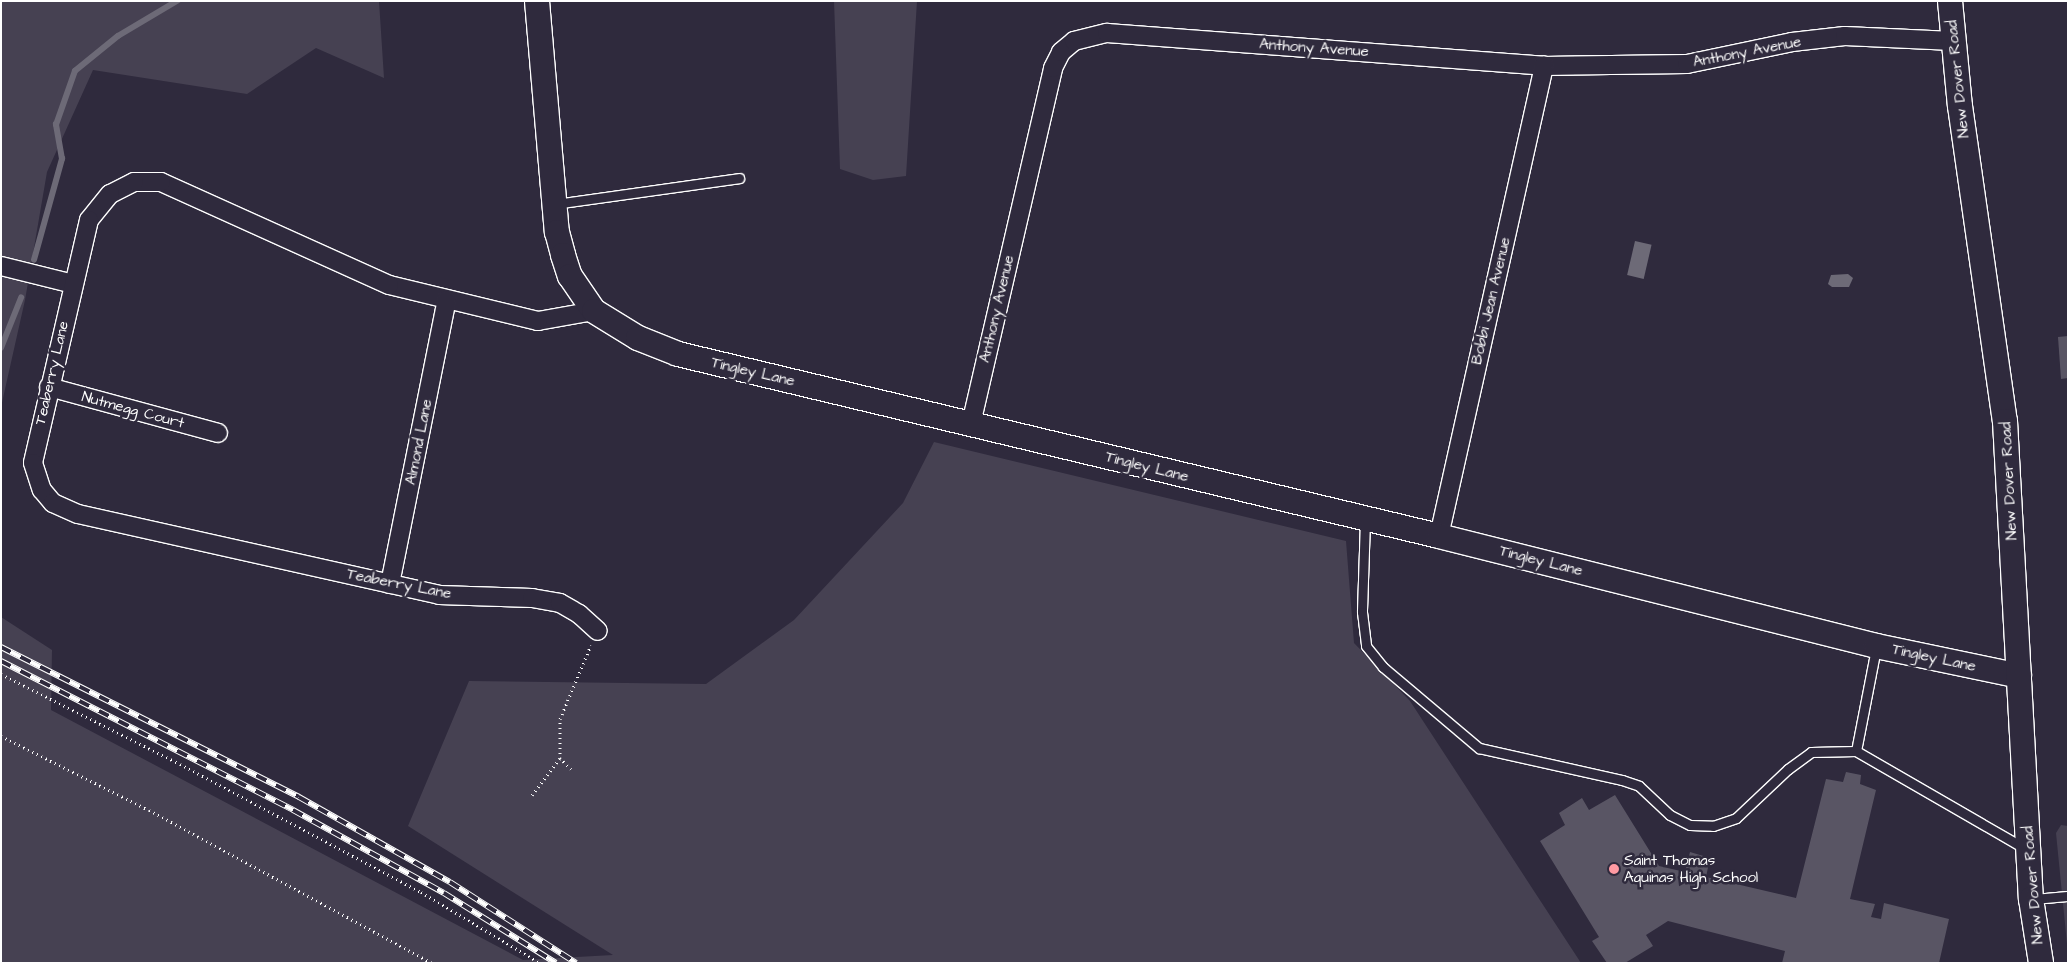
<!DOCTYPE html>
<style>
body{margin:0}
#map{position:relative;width:2069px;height:964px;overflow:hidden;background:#2f2a3d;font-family:"Architects Daughter",sans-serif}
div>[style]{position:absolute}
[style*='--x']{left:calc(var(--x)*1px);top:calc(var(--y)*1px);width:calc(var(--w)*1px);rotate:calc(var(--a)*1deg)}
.green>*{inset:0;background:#464152}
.water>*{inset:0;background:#6d6a77;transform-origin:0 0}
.stream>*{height:5.5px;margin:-2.75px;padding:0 2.75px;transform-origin:2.75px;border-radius:2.75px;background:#6d6a77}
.building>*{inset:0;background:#595564}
.path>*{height:3px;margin-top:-1.5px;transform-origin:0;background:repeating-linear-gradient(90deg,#fff 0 1px,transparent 0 5px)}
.roads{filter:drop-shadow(1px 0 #fff) drop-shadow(-1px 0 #fff) drop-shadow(0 1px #fff) drop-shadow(0 -1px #fff)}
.lane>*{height:9px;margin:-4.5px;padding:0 4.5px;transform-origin:4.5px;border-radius:4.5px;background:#2f2a3d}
.street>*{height:18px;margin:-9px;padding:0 9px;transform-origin:9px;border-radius:9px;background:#2f2a3d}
.secondary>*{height:24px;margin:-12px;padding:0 12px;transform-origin:12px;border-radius:12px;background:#2f2a3d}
.rail>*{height:5.5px;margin-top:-2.75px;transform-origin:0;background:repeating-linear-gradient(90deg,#2f2a3d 0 11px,#fff 0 22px);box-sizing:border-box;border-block:1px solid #fff}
.dots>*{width:14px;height:14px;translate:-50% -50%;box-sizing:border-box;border:2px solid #2f2a3d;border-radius:50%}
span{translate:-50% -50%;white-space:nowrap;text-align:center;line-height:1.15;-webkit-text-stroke:5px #2f2a3d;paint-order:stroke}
.street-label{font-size:15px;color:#fff}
.poi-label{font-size:15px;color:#fff}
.left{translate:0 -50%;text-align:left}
.frame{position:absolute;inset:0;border:2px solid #fff;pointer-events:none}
</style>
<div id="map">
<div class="green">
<div style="clip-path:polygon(1px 1px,379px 1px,384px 78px,316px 48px,247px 94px,93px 70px,47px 172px,25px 300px,1px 407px)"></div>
<div style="clip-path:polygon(834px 1px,917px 1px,906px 176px,873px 180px,840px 169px)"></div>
<div style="clip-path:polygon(934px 442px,1346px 541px,1354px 643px,1410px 701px,1581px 963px,1px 963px,1px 617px,52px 650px,51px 710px,523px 960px,613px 955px,408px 826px,469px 681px,706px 684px,794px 620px,903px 503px)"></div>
<div style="clip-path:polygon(2061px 825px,2068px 826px,2068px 954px,2056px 833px)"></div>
</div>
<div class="water">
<div style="left:1635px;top:241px;width:17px;height:35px;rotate:13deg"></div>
<div style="clip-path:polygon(1848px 274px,1853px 278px,1849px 287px,1832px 287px,1828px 284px,1831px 275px)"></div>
</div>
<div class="stream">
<div style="--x:34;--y:260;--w:105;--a:-74.5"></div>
<div style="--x:62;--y:159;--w:35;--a:-100"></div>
<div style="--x:56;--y:125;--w:57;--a:-70.6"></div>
<div style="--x:75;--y:71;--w:55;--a:-39.1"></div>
<div style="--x:118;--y:36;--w:69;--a:-30.7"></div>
<div style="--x:1;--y:348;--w:54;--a:-68.2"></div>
</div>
<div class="building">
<div style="clip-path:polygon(2068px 336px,2068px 378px,2061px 379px,2058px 337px)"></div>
<div style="clip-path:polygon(1846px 772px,1861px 775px,1860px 784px,1876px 790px,1850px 899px,1875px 904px,1871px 917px,1881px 919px,1884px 903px,1949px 919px,1939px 963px,1782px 963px,1785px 951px,1668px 921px,1646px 935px,1653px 946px,1625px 963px,1607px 963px,1592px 941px,1599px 937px,1540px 841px,1565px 825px,1559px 813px,1582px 798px,1589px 810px,1615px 795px,1659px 866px,1685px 872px,1690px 852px,1710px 858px,1706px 877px,1796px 898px,1826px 779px,1843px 782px)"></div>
</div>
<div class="path">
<div style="--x:1;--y:674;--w:200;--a:26.7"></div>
<div style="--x:180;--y:764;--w:273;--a:28"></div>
<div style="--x:421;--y:892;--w:139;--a:30.8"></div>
<div style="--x:1;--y:736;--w:165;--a:26.6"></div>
<div style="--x:149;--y:810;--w:322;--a:28.4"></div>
<div style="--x:571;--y:769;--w:16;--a:-135"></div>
<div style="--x:560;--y:758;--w:39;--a:-90"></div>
<div style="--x:560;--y:719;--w:80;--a:-67.3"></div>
<div style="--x:532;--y:795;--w:46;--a:-52.9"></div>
</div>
<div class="roads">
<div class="lane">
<div style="--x:555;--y:204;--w:186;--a:-8"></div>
<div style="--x:1365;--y:520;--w:92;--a:91.9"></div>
<div style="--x:1362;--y:612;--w:34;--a:83"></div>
<div style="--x:1366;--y:646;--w:27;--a:51"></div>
<div style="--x:1383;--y:667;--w:126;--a:40.2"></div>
<div style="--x:1479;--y:748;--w:147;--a:12.6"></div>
<div style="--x:1622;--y:780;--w:18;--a:19"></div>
<div style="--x:1639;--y:786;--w:42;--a:43.1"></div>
<div style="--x:1670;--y:815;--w:22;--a:27"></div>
<div style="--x:1690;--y:825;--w:23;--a:2"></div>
<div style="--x:1713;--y:826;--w:24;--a:-19"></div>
<div style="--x:1736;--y:818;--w:71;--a:-43.3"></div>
<div style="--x:1788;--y:769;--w:29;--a:-36"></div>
<div style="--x:1811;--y:752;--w:45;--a:-1.3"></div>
<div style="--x:1856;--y:751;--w:196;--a:30"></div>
<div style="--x:1856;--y:751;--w:105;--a:-79"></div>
<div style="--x:2033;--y:899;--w:35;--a:-5"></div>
</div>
<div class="street">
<div style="--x:1;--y:266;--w:74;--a:14"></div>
<div style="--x:594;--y:311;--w:57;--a:169.9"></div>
<div style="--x:538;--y:321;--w:153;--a:-166.4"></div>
<div style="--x:389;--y:285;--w:250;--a:-155.7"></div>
<div style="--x:161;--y:182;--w:27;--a:180"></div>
<div style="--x:134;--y:182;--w:27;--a:153"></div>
<div style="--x:110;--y:194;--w:33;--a:129"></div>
<div style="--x:89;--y:220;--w:249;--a:103"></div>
<div style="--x:33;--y:463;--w:28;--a:72"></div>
<div style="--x:42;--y:490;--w:17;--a:50"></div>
<div style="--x:53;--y:503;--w:27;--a:24"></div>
<div style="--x:78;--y:514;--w:370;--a:12.6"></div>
<div style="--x:439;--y:595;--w:93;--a:1.8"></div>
<div style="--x:532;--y:598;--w:28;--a:10"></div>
<div style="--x:560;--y:603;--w:22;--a:30"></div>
<div style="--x:579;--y:614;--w:25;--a:42"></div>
<div style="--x:49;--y:387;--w:175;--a:15.2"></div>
<div style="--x:971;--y:424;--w:365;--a:-77"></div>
<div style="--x:1053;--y:68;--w:18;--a:-63"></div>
<div style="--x:1061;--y:52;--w:17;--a:-40"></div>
<div style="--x:1074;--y:41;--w:34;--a:-14"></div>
<div style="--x:1107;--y:33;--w:438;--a:4.3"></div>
<div style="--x:1544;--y:66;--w:143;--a:-0.8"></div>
<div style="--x:1687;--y:64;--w:107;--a:-11.8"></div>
<div style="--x:1792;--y:42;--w:53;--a:-6.5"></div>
<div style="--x:1845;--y:36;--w:108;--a:2.7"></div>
<div style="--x:1439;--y:536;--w:482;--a:-77.4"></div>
<div style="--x:390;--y:584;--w:290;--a:-78.7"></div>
</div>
<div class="secondary">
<div style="--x:537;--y:1;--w:232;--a:85.1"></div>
<div style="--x:557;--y:232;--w:24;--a:75"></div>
<div style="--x:563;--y:255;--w:22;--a:72"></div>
<div style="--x:570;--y:276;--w:42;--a:55.6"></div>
<div style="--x:594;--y:311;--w:52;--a:31.5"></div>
<div style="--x:638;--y:338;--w:43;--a:21.8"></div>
<div style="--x:678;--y:354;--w:782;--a:13.45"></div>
<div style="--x:1439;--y:536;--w:451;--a:14.1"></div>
<div style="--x:1876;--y:646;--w:146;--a:11.8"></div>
<div style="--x:1950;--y:1;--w:105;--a:84.6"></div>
<div style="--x:1960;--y:106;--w:318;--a:81.9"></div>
<div style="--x:2005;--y:421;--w:479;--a:86.9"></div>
<div style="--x:2031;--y:899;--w:65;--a:81.1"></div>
</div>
</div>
<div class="rail">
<div style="--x:1;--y:647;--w:334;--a:26.7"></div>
<div style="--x:299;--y:797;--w:173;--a:29.4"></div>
<div style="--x:450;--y:882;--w:150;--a:32.7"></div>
<div style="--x:1;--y:661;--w:328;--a:27"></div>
<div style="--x:293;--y:810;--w:172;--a:28.8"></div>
<div style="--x:444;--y:893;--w:132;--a:32"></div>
</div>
<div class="dots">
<div style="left:1614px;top:869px;background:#ff9aa2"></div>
</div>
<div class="street-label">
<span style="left:1314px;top:48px;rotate:4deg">Anthony Avenue</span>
<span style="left:1747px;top:52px;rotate:-11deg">Anthony Avenue</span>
<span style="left:1958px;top:79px;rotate:-96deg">New Dover Road</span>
<span style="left:1491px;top:301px;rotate:-77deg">Bobbi Jean Avenue</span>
<span style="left:997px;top:309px;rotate:-77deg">Anthony Avenue</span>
<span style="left:753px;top:372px;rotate:13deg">Tingley Lane</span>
<span style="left:52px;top:373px;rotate:-77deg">Teaberry Lane</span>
<span style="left:133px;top:410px;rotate:15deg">Nutmegg Court</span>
<span style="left:419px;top:442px;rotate:-79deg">Almond Lane</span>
<span style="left:1147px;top:467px;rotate:14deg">Tingley Lane</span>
<span style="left:2009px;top:481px;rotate:-93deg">New Dover Road</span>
<span style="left:1541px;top:561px;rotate:14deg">Tingley Lane</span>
<span style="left:399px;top:584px;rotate:11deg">Teaberry Lane</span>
<span style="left:1934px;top:658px;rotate:12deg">Tingley Lane</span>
<span style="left:2033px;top:885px;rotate:-95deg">New Dover Road</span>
</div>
<div class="poi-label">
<span class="left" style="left:1624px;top:869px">Saint Thomas<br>Aquinas High School</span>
</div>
<div class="frame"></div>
</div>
